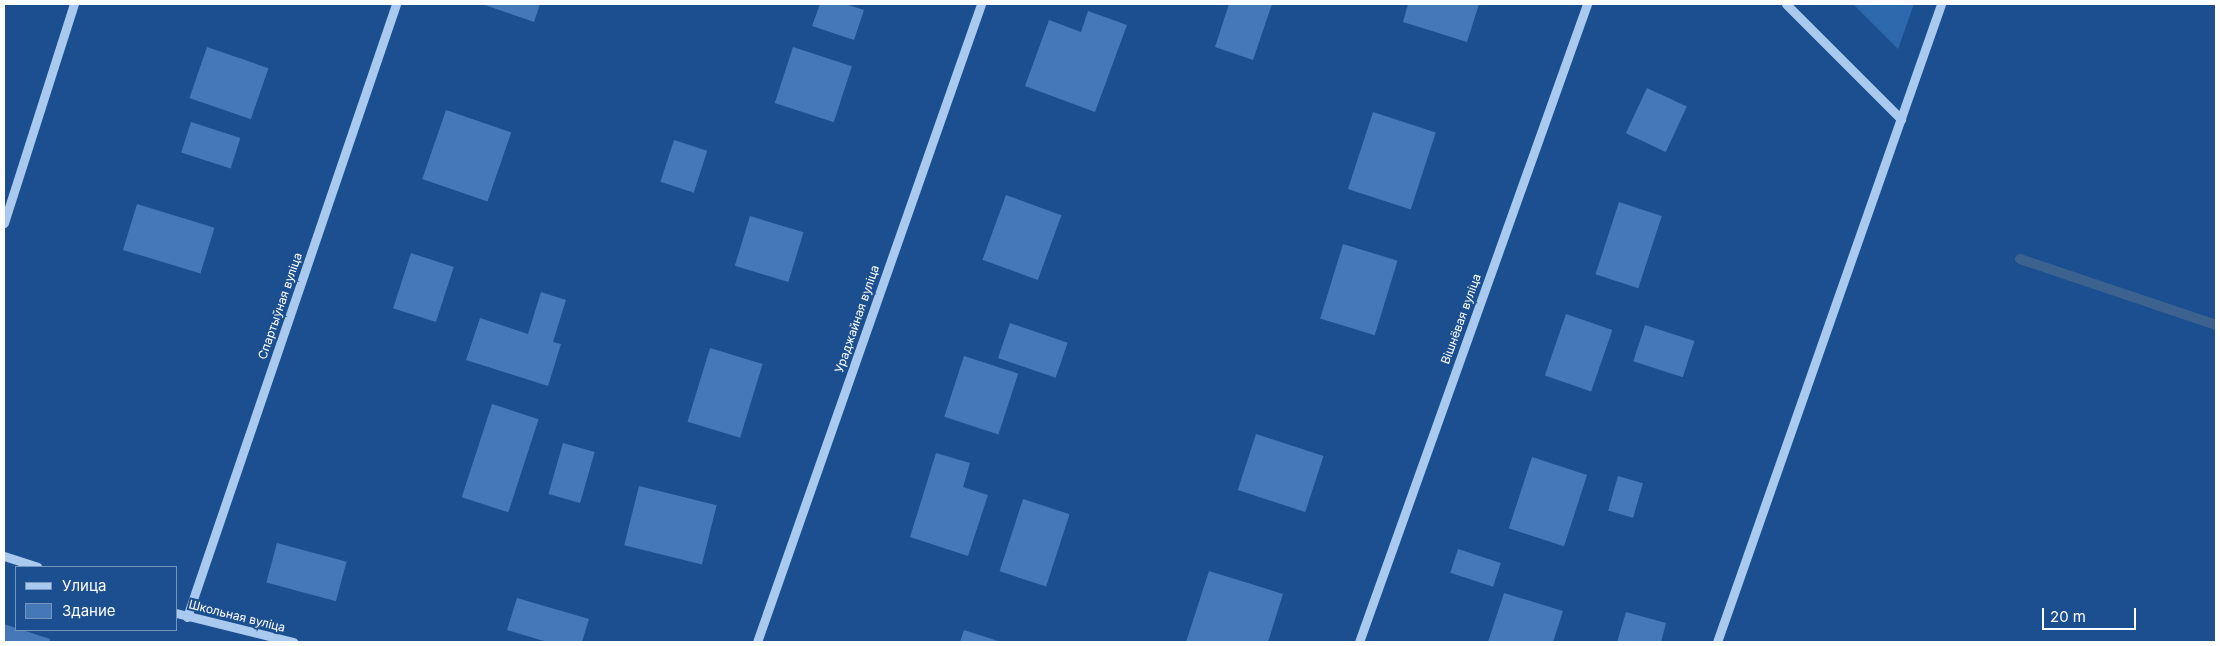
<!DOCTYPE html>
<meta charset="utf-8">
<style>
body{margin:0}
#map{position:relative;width:2220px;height:646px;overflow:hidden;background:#1b4f8f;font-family:Inter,sans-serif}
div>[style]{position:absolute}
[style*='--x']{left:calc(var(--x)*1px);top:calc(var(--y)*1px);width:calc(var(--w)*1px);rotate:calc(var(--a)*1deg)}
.green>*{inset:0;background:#2e69ad}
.stream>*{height:10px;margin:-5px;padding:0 5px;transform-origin:5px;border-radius:5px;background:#3c6290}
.building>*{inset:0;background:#4478b7;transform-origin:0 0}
.minor>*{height:9px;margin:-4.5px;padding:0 4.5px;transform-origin:4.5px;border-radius:4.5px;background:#a9c9ee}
span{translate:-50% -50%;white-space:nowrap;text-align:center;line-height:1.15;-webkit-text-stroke:4px #1b4f8f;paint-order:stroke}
.street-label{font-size:12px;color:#fff}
.frame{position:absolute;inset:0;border:5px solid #fff;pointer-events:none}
.legend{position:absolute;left:15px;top:566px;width:162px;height:65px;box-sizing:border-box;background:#1b4f8f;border:1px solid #7695bc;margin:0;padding:6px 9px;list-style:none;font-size:15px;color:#fff}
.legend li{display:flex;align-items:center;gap:10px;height:25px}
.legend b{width:25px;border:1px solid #7695bc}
.scale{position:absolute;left:2042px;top:608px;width:94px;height:22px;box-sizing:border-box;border:2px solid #fff;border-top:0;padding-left:6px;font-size:15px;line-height:18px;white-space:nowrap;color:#fff;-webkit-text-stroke:4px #1b4f8f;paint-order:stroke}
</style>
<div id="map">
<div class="green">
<div style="clip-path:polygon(1853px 4px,1914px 4px,1898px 49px)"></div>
</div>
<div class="stream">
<div style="--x:2020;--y:259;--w:207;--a:18.6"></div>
</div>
<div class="building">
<div style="clip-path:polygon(482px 4px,540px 4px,534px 22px)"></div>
<div style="clip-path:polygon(820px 4px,845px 4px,864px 10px,854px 40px,812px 26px)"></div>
<div style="clip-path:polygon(1229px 4px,1272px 4px,1253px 60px,1215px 47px)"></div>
<div style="clip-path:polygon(1408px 4px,1479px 4px,1467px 42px,1403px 22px)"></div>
<div style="clip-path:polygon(1088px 11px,1127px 25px,1095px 112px,1025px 86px,1049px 20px,1081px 32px)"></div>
<div style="left:207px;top:47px;width:65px;height:54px;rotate:19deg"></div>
<div style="left:793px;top:47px;width:62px;height:59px;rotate:18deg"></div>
<div style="left:1647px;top:88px;width:44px;height:50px;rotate:25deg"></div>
<div style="left:446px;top:110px;width:69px;height:73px;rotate:19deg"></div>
<div style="left:1373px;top:112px;width:66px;height:81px;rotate:18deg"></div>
<div style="left:191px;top:122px;width:52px;height:32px;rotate:18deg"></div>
<div style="left:674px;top:140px;width:35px;height:44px;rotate:18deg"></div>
<div style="left:1006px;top:195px;width:59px;height:69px;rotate:20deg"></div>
<div style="left:1619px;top:202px;width:45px;height:76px;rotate:18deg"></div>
<div style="left:137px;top:204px;width:81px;height:48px;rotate:17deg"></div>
<div style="left:750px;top:216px;width:56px;height:52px;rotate:17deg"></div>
<div style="left:1343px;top:244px;width:57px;height:78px;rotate:17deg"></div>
<div style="left:411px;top:253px;width:45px;height:58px;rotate:18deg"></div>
<div style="clip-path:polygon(541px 292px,566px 300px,553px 342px,561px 344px,548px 386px,466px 360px,480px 318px,528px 334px)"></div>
<div style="left:1566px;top:314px;width:49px;height:65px;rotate:19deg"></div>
<div style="left:1010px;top:323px;width:61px;height:37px;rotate:19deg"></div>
<div style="left:1645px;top:325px;width:52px;height:38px;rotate:18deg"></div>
<div style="left:710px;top:348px;width:55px;height:77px;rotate:17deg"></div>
<div style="left:964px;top:356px;width:57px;height:64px;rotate:18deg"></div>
<div style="left:492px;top:404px;width:49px;height:98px;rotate:18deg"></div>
<div style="left:1256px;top:434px;width:71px;height:59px;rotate:18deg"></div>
<div style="left:563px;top:443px;width:33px;height:53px;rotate:16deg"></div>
<div style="clip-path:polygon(936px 453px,970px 463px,963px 487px,988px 495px,968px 556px,910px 537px)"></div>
<div style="left:1532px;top:457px;width:58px;height:75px;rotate:18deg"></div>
<div style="left:1618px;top:476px;width:26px;height:36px;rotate:16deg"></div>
<div style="left:639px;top:486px;width:80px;height:61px;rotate:14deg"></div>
<div style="left:1023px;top:499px;width:49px;height:76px;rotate:18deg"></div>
<div style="left:277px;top:543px;width:72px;height:41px;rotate:15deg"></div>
<div style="left:1458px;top:549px;width:45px;height:25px;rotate:18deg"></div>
<div style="clip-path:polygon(1209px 571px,1283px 594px,1268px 642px,1186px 642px)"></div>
<div style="clip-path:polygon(1504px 593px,1563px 611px,1553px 642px,1488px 642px)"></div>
<div style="clip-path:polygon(517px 598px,589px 619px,582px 642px,547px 642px,507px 630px)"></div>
<div style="clip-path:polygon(1626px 612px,1666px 623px,1661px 642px,1617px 642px)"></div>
<div style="clip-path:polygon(4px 624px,50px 639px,49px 642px,4px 642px)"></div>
<div style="clip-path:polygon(964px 630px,1001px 642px,960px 642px)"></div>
</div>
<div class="minor">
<div style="--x:1786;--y:4;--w:163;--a:45"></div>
<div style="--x:4;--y:223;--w:230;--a:-72.3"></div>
<div style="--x:4;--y:556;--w:35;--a:18"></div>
<div style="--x:176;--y:613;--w:121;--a:13.9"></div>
<div style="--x:187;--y:617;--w:648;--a:-71.17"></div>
<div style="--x:757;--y:642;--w:676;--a:-70.65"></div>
<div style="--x:1359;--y:642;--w:678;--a:-70.33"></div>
<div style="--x:1717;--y:642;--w:676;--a:-70.65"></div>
</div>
<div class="street-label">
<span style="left:280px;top:306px;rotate:-71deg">Спартыўная вуліца</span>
<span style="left:857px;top:319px;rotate:-71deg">Ураджайная вуліца</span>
<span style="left:1461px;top:319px;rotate:-70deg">Вішнёвая вуліца</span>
<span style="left:237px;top:616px;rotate:14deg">Школьная вуліца</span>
</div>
<div class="frame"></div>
<ul class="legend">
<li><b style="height:6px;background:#a9c9ee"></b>Улица</li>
<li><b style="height:14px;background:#4478b7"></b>Здание</li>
</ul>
<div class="scale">20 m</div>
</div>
